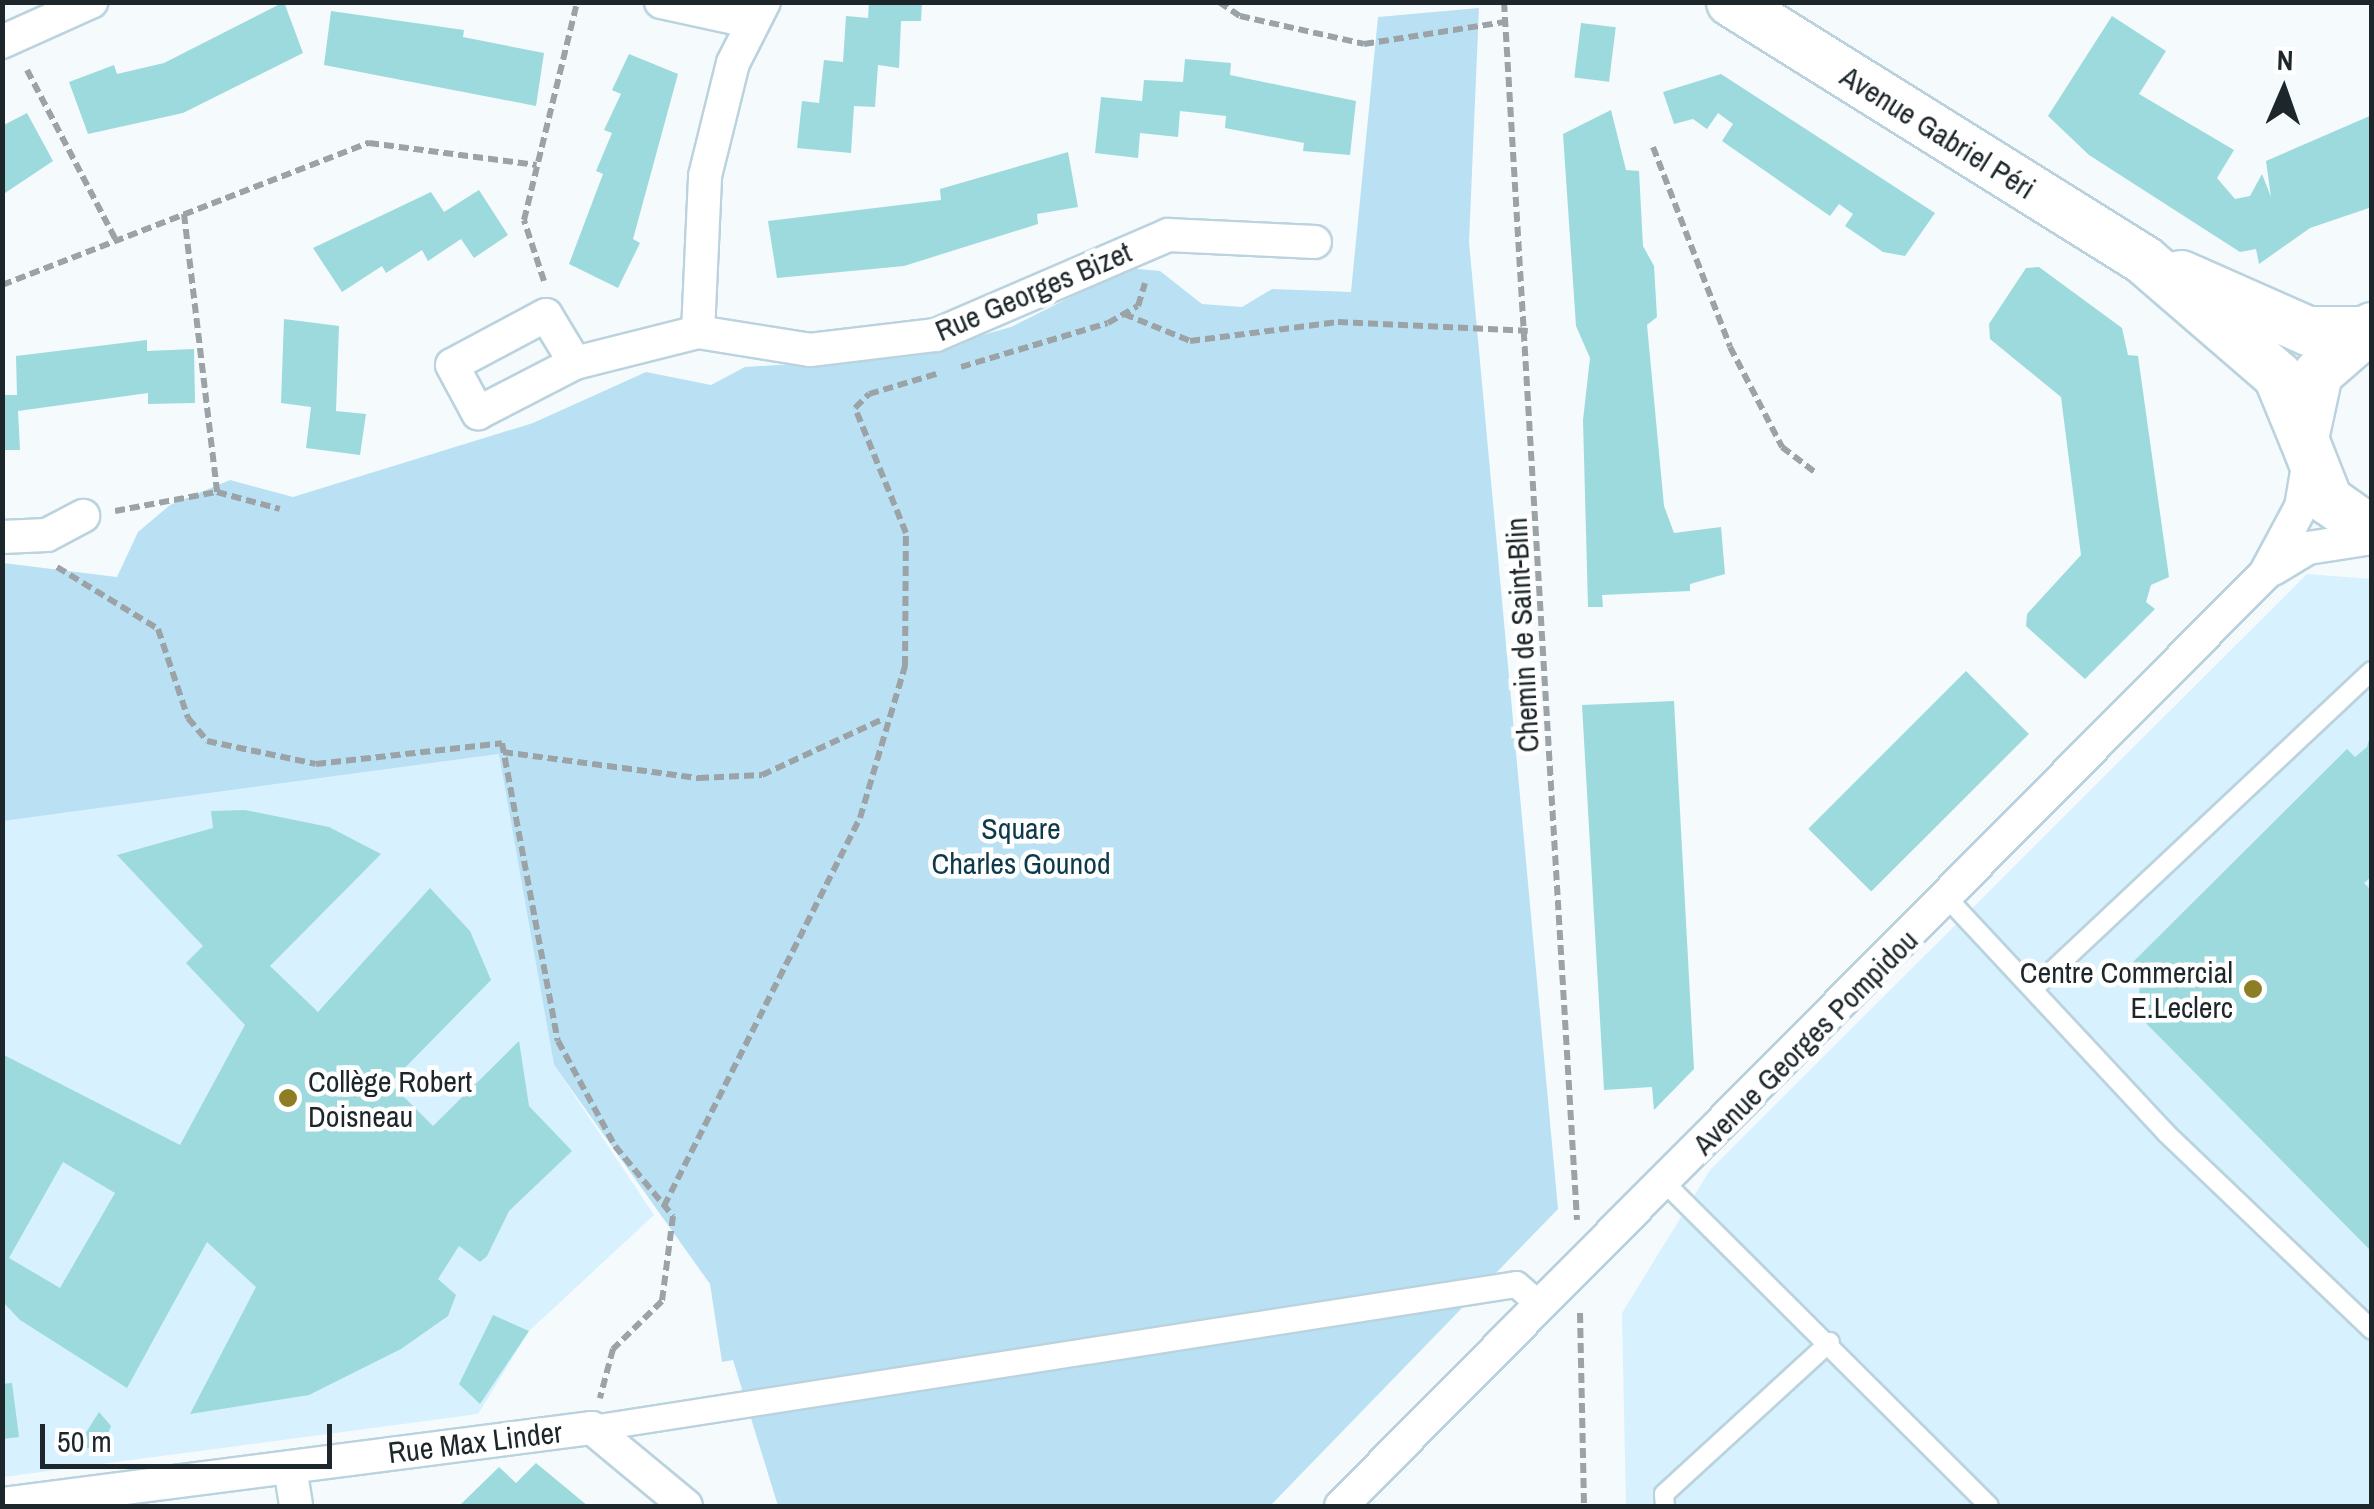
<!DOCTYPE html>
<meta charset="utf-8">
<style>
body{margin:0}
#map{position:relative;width:2374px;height:1509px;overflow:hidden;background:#f5fafc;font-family:"Archivo Narrow",sans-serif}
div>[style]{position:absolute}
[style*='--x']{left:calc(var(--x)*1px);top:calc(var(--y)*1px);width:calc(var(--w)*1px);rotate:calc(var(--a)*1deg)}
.built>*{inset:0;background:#d7f1fe}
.green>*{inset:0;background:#b9e1f3}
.building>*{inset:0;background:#9cdade;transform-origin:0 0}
.path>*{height:6px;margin-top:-3px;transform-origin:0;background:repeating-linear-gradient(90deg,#9ca3a6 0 10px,transparent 0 15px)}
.roads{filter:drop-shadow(2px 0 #bad3de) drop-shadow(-2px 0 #bad3de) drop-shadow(0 2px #bad3de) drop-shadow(0 -2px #bad3de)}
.service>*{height:18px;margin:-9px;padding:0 9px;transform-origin:9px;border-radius:9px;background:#fff}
.pedestrian>*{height:25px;margin:-12.5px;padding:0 12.5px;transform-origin:12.5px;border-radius:12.5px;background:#fff}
.minor>*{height:32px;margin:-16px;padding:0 16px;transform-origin:16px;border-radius:16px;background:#fff}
.secondary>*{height:48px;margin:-24px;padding:0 24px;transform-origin:24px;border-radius:24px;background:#fff}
.dots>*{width:28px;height:28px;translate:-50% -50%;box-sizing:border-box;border:5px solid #fff;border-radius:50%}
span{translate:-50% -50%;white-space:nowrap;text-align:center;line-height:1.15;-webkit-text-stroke:9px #fff;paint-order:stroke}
.street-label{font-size:30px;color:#1d272b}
.park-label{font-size:30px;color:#0d3a4b}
.poi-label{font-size:30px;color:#1d272b}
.right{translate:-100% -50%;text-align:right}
.left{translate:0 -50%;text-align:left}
.frame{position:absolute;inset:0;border:5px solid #1d272b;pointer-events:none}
.north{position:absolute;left:2234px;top:40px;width:100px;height:100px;-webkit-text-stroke:8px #fff;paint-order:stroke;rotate:2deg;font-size:28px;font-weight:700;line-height:40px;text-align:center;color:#1d272b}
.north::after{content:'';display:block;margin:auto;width:35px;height:45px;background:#1d272b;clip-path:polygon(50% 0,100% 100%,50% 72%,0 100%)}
.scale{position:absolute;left:40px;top:1424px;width:292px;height:45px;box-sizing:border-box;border:5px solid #1d272b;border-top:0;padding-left:12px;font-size:30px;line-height:35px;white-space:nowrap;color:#1d272b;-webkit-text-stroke:8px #fff;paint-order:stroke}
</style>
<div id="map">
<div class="built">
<div style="clip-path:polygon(2307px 574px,2371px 579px,2371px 1506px,1626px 1506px,1622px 1313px,1710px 1170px)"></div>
<div style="clip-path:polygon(500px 754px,554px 1065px,654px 1215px,529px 1331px,478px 1414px,3px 1477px,2px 821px)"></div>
</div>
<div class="green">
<div style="clip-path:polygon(1479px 8px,1469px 242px,1558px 1209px,1270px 1506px,778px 1506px,733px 1360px,722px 1362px,710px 1284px,554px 1065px,499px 754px,3px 821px,3px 563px,117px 577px,138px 532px,170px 505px,230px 480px,293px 497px,533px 423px,646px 372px,711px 385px,745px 367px,905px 357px,1011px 327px,1129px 268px,1160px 271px,1202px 304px,1242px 307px,1272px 289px,1351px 292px,1378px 17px)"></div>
</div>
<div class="building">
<div style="clip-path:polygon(284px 2px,303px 53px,183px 113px,88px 134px,69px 82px,114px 65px,117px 74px,164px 63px)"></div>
<div style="clip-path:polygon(869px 2px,922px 2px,921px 21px,901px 21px,899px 68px,878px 65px,875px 107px,854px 106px,851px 153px,797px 148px,802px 101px,819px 103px,824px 60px,843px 62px,846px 16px,868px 18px)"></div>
<div style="clip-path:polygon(331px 11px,464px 30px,463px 37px,544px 53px,536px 106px,324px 65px)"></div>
<div style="clip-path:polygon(2112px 16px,2166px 51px,2139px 94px,2234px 150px,2217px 178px,2235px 199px,2250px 196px,2262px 174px,2271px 197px,2266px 161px,2372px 115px,2372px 207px,2310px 228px,2259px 264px,2256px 249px,2240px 252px,2089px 155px,2048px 116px)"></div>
<div style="left:1581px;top:23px;width:35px;height:55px;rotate:7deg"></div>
<div style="clip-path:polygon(629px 54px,678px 74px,633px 239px,640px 243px,618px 288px,569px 264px,603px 174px,596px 171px,612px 133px,604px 130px,621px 94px,612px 90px)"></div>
<div style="clip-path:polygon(1185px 59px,1231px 63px,1230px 75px,1356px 101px,1350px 155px,1303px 151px,1304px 143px,1225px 128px,1226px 116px,1180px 111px,1178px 137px,1140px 133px,1138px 158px,1095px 153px,1101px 97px,1142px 101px,1144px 80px,1183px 82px)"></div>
<div style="clip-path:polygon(1721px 74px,1935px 213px,1905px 256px,1883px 252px,1845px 226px,1853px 214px,1839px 204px,1830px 216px,1722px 141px,1733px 124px,1718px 113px,1707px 129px,1693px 119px,1674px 124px,1663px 92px)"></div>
<div style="clip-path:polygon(1611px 110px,1626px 170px,1639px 171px,1643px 246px,1654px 266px,1657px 317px,1647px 325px,1664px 506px,1674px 533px,1721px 527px,1725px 574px,1690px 584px,1690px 591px,1602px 595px,1603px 607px,1588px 607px,1583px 420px,1590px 358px,1576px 326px,1563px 134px)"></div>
<div style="clip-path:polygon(27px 113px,53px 161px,2px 195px,2px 126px)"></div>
<div style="clip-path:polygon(1068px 152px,1078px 207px,1037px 214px,1038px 224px,904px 266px,777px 278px,768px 221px,941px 200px,940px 189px)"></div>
<div style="clip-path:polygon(479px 190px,508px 235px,474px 258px,461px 239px,428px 261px,422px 250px,386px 273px,382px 266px,342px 292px,313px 248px,431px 192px,444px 212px)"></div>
<div style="clip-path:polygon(2039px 267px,2122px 328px,2128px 355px,2138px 356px,2169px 577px,2151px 585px,2146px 602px,2155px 609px,2085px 679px,2026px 626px,2027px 614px,2081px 555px,2061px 397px,1990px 339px,1989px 324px,2026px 268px)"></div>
<div style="clip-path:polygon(284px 319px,339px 326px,336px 411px,366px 414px,360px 455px,306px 448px,311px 407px,281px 403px)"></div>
<div style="clip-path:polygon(147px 340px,147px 351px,194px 349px,195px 403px,148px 404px,148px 393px,18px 411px,20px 450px,2px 450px,2px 395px,17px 395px,16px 356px)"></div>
<div style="left:1966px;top:671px;width:89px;height:223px;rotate:45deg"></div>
<div style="clip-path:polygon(1674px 701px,1694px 1069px,1654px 1110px,1652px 1087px,1604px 1090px,1582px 705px)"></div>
<div style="clip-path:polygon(2372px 729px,2372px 876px,2364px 883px,2372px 891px,2372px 1252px,2130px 1007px,2139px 1006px,2140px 964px,2131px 964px,2347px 749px,2355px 757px,2367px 747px)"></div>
<div style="clip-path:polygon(evenodd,245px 810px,329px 827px,381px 854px,270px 966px,318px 1012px,430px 888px,470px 931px,491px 980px,390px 1083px,433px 1126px,519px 1041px,529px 1106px,572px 1151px,509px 1211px,487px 1256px,480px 1262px,459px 1246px,438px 1279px,456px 1295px,448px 1316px,401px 1349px,309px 1395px,190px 1414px,256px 1287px,207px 1242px,127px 1388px,20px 1320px,2px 1301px,2px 1054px,180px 1145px,245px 1025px,186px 963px,203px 946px,117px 855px,213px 828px,211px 811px,245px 810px,63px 1162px,115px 1193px,60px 1288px,9px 1258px,63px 1162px)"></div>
<div style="clip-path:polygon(493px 1315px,529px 1331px,480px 1404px,459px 1384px)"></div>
<div style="clip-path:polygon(12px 1383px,19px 1437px,2px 1439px,2px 1384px)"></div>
<div style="clip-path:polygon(99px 1412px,111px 1426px,103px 1446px,75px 1450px)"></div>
<div style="clip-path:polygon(536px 1463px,588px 1506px,459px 1506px,499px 1467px,516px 1483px)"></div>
</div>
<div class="path">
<div style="--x:1219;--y:2;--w:25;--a:34"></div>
<div style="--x:1240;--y:16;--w:127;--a:12.7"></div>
<div style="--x:1364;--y:44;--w:143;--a:-8.9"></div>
<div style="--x:1504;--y:2;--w:1220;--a:86.57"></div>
<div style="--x:27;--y:70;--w:190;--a:62.4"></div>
<div style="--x:1653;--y:147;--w:214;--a:68.9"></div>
<div style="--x:1730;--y:347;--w:113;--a:62.5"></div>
<div style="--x:1782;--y:447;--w:43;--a:37.4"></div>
<div style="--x:184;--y:214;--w:280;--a:83.2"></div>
<div style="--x:544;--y:281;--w:64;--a:-108.2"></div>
<div style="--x:524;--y:220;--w:224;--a:-76.3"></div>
<div style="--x:2;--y:285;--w:394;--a:-21.2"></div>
<div style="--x:369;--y:143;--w:169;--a:7.5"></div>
<div style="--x:1124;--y:314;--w:71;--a:22.2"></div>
<div style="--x:1190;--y:341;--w:149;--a:-7.3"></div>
<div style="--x:1338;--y:322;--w:190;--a:2.7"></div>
<div style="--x:961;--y:367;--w:153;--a:-16.7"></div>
<div style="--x:1108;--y:323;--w:34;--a:-30"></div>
<div style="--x:1138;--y:306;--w:24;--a:-73"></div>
<div style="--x:115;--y:511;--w:104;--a:-10.6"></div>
<div style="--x:217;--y:492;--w:65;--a:15.1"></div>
<div style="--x:57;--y:567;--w:119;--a:31.5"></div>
<div style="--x:158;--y:629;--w:94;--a:71.4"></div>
<div style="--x:188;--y:718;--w:30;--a:50"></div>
<div style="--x:207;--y:741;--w:111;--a:11.9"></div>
<div style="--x:316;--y:764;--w:187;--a:-6.4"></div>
<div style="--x:502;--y:743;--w:303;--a:79.4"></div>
<div style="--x:558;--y:1041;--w:119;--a:61.5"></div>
<div style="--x:615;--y:1146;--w:91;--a:50.4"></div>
<div style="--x:673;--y:1216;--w:86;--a:97.4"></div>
<div style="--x:662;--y:1301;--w:69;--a:135.6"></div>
<div style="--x:613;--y:1349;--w:51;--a:104.9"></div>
<div style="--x:503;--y:752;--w:198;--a:7.6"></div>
<div style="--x:699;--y:778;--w:63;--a:-2.7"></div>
<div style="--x:762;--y:775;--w:131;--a:-24.8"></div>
<div style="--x:664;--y:1206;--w:435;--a:-63.2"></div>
<div style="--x:860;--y:818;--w:159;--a:-73.5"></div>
<div style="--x:905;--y:666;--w:133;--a:-89.6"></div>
<div style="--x:906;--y:533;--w:135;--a:-112.2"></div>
<div style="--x:855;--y:408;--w:20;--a:-45"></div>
<div style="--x:869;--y:394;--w:73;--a:-16.7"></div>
<div style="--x:1580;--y:1313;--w:193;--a:88.8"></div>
</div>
<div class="roads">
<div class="service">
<div style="--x:1948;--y:899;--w:320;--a:47"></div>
<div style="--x:2166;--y:1133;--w:285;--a:43.7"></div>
<div style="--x:2034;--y:988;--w:463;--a:-43.2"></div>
<div style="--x:1663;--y:1181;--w:460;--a:44.9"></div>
<div style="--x:1665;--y:1506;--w:12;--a:-95"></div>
<div style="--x:1664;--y:1494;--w:225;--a:-42.5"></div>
</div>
<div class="pedestrian">
<div style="--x:592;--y:1428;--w:935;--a:-8.86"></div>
<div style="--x:1516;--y:1284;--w:32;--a:41"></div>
</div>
<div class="minor">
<div style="--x:661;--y:2;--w:94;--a:12.3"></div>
<div style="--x:2;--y:42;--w:98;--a:-24.2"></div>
<div style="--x:698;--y:332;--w:156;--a:-87.4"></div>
<div style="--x:705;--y:176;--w:116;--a:-76.1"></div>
<div style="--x:733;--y:63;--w:68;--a:-63.1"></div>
<div style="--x:575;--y:363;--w:56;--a:-121.1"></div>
<div style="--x:546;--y:315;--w:106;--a:152"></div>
<div style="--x:452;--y:365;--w:55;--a:61.6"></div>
<div style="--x:478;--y:413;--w:109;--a:-27.3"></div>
<div style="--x:575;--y:363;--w:127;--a:-14.1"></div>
<div style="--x:698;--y:332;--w:113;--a:9.1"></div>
<div style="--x:810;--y:350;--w:127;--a:-6.8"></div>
<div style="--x:936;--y:335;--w:253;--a:-23.3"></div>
<div style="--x:1168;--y:235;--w:147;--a:2.7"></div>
<div style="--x:2;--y:537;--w:45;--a:-2.5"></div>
<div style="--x:47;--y:535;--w:41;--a:-27.8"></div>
<div style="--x:2273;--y:569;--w:41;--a:-31"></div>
<div style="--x:2308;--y:548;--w:65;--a:-8.9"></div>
<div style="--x:290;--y:1467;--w:39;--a:81"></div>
<div style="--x:2;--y:1504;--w:595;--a:-7.34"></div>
<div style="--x:592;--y:1428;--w:122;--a:39.7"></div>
<div style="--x:1341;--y:1506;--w:1312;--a:-45.25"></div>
<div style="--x:2265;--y:574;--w:76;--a:-61.8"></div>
<div style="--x:2301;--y:507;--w:48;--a:-80.3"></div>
</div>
<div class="secondary">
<div style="--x:1731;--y:2;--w:488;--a:32"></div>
<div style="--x:2145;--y:261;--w:176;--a:40.8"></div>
<div style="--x:2278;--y:376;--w:68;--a:67.6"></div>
<div style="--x:2181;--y:275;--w:139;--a:23.8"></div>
<div style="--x:2308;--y:331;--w:54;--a:0"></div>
<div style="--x:2372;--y:327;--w:72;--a:139"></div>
<div style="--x:2318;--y:374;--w:66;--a:102.2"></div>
<div style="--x:2304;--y:439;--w:66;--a:68.5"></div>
<div style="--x:2328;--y:500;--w:54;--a:35.2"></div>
</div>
</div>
<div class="dots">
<div style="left:2253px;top:989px;background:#8d7e25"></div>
<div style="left:288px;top:1098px;background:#8d7e25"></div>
</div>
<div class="street-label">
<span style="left:1938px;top:132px;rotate:32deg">Avenue Gabriel Péri</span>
<span style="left:1033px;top:291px;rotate:-23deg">Rue Georges Bizet</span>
<span style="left:1522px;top:635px;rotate:-93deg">Chemin de Saint-Blin</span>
<span style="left:1805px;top:1042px;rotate:-45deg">Avenue Georges Pompidou</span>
<span style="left:475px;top:1442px;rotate:-7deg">Rue Max Linder</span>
</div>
<div class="park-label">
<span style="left:1021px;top:845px">Square<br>Charles Gounod</span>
</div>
<div class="poi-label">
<span class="right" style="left:2233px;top:989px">Centre Commercial<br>E.Leclerc</span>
<span class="left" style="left:308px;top:1098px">Collège Robert<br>Doisneau</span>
</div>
<div class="frame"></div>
<div class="north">N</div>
<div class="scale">50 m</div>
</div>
